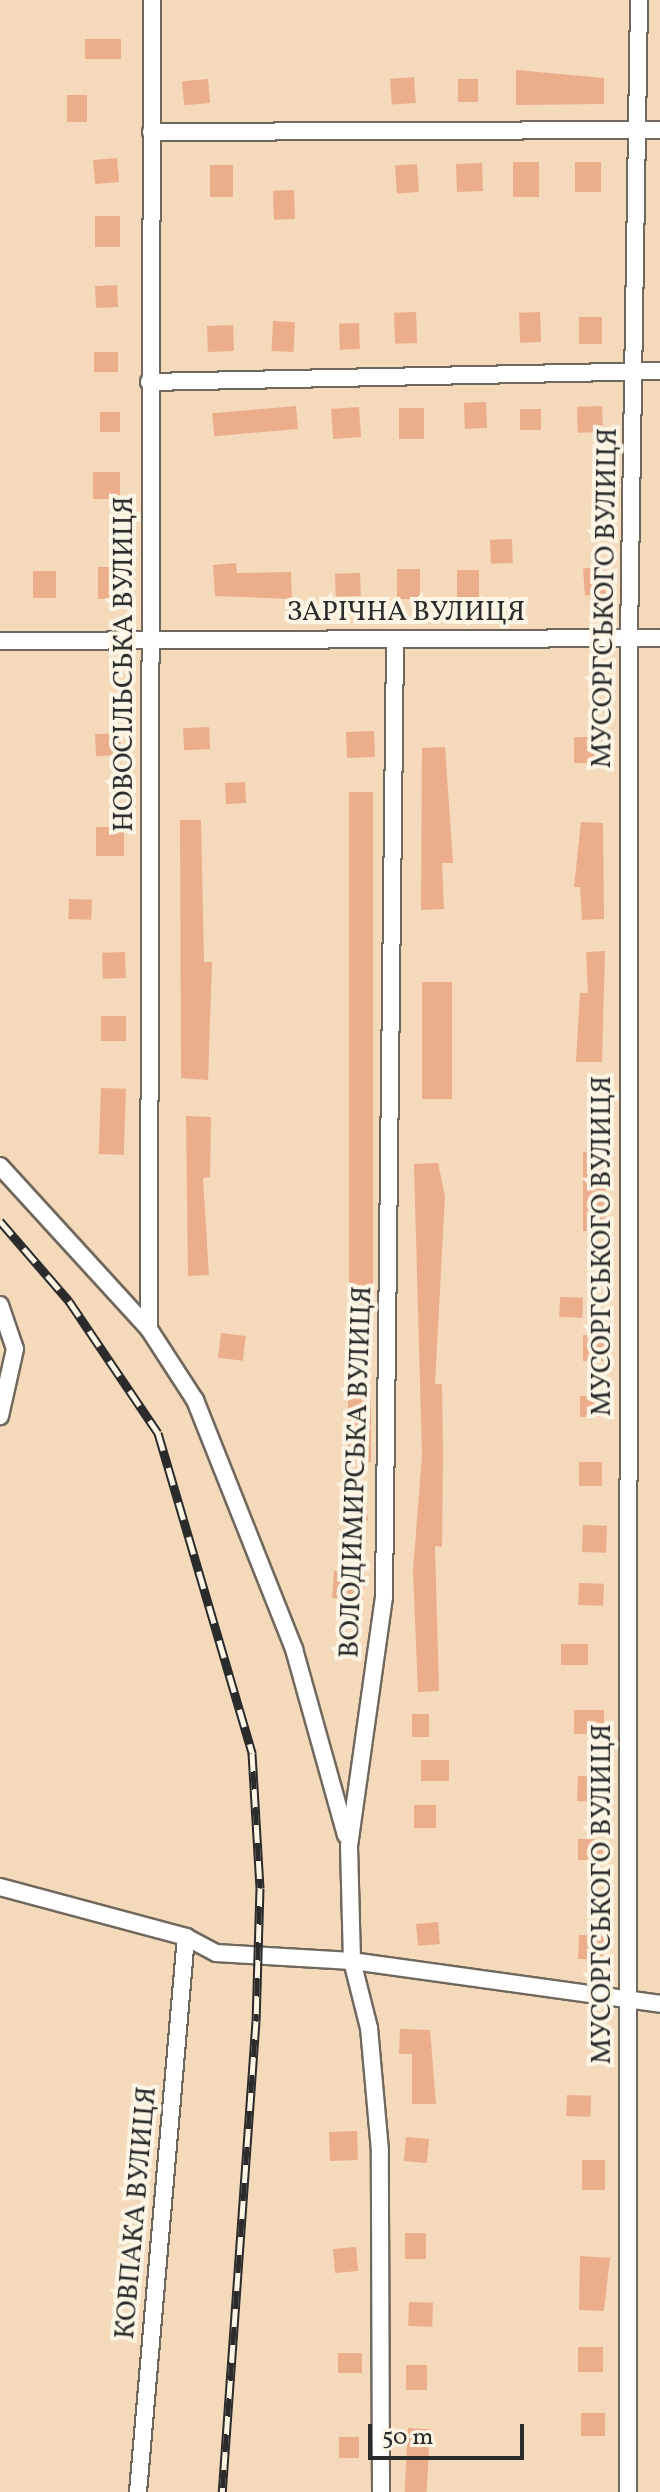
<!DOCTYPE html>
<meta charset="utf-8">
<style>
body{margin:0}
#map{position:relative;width:660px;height:2492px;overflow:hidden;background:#f4d9bb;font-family:Vollkorn,serif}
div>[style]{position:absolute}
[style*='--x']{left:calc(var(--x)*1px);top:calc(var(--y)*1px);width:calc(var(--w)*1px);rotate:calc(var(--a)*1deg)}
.building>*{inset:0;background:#ecad8b;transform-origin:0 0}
.roads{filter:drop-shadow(2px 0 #71685d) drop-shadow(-2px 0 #71685d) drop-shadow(0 2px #71685d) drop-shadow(0 -2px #71685d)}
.minor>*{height:16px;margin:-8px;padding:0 8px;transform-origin:8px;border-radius:8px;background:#fff}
.rail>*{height:9px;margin-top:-4.5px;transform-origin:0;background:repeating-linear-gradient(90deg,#fcf5e5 0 18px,#2b2b2b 0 36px);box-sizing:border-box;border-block:2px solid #2b2b2b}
span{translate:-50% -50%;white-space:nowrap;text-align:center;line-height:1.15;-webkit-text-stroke:8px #fcf5e5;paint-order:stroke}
.street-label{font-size:28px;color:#2b2b2b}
.scale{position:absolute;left:368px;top:2424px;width:156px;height:36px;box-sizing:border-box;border:4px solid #2b2b2b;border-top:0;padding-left:10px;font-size:24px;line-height:28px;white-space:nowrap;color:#2b2b2b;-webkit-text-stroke:6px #fcf5e5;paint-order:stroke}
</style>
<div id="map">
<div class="building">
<div style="left:85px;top:39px;width:36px;height:20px"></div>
<div style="clip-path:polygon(516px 70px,604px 78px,604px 104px,516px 105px)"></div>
<div style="left:414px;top:77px;width:26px;height:24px;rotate:86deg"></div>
<div style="left:208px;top:79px;width:24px;height:26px;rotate:85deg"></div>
<div style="left:478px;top:79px;width:23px;height:20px;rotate:90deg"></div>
<div style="left:67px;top:95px;width:20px;height:27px"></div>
<div style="left:117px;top:158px;width:24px;height:24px;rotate:85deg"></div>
<div style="left:513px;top:162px;width:26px;height:35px"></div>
<div style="left:575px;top:162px;width:26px;height:30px"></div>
<div style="left:482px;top:163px;width:28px;height:26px;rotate:88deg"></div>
<div style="left:417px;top:164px;width:28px;height:22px;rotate:86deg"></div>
<div style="left:210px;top:165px;width:23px;height:32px"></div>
<div style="left:294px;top:190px;width:29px;height:21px;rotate:88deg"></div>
<div style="left:95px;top:216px;width:25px;height:31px"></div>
<div style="left:117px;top:285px;width:22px;height:22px;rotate:87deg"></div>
<div style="left:416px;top:312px;width:31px;height:22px;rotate:88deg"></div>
<div style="left:540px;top:312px;width:30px;height:21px;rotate:88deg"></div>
<div style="left:579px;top:317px;width:23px;height:27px"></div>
<div style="left:273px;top:321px;width:22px;height:30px;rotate:3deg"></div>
<div style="left:359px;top:323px;width:26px;height:20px;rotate:88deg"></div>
<div style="left:233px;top:325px;width:26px;height:26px;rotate:88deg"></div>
<div style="left:94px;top:352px;width:24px;height:20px"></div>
<div style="left:486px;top:402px;width:26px;height:22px;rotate:88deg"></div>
<div style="left:296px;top:406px;width:23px;height:84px;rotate:85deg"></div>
<div style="left:602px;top:406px;width:26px;height:25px;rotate:88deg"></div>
<div style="left:359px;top:407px;width:30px;height:28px;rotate:86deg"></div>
<div style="left:399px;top:408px;width:25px;height:31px"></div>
<div style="left:520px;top:409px;width:21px;height:21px"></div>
<div style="left:120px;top:412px;width:20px;height:20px;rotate:90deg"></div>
<div style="left:93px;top:472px;width:27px;height:27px"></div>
<div style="left:512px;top:539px;width:24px;height:22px;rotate:88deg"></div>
<div style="clip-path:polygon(236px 563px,237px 573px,291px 572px,292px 599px,215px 596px,213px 565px)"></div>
<div style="left:98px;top:567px;width:20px;height:32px"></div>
<div style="left:604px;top:567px;width:27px;height:21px;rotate:86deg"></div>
<div style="left:397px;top:569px;width:23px;height:30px"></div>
<div style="left:457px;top:570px;width:22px;height:29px"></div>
<div style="left:33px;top:571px;width:23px;height:27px"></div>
<div style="left:360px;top:573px;width:23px;height:25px;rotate:88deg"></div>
<div style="left:209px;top:727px;width:22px;height:26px;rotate:87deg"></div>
<div style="left:374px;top:731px;width:26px;height:28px;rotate:88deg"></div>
<div style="left:120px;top:733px;width:22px;height:25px;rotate:87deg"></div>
<div style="left:574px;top:737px;width:29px;height:26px"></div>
<div style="clip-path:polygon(445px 747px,453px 863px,442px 863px,444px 909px,421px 910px,422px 748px)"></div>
<div style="left:245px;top:782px;width:21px;height:20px;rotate:87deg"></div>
<div style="left:349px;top:792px;width:24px;height:518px"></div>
<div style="clip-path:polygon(180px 820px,201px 820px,204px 962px,212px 962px,208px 1080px,181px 1078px)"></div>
<div style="clip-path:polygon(581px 822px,603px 823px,604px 919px,582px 920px,580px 887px,574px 887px)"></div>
<div style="left:124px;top:827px;width:29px;height:28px;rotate:90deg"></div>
<div style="left:69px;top:899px;width:23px;height:20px;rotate:2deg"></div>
<div style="clip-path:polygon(605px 951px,602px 1062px,576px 1062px,580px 993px,588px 993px,586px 952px)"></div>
<div style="left:125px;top:952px;width:26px;height:23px;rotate:88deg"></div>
<div style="left:422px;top:982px;width:30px;height:117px"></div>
<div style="left:101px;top:1016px;width:25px;height:25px"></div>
<div style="left:101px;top:1088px;width:25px;height:66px;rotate:2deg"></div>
<div style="clip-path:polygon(186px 1116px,211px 1117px,210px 1177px,203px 1178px,209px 1275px,188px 1276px)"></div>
<div style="left:583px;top:1152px;width:23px;height:79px"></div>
<div style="clip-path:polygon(438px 1163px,445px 1196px,435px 1384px,442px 1384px,443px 1455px,442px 1547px,435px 1546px,439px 1691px,418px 1692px,413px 1571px,422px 1455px,414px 1164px)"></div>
<div style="left:560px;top:1297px;width:23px;height:20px;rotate:2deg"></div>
<div style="left:221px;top:1333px;width:25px;height:25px;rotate:7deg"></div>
<div style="left:583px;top:1335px;width:21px;height:26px"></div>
<div style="left:371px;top:1389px;width:73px;height:23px;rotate:90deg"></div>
<div style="left:580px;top:1396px;width:21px;height:21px"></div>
<div style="left:579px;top:1462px;width:23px;height:24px"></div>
<div style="left:366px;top:1496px;width:24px;height:22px;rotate:85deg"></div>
<div style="left:583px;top:1525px;width:24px;height:27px;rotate:2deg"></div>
<div style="left:334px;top:1571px;width:31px;height:27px;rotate:4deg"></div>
<div style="left:579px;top:1583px;width:25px;height:22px;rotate:2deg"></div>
<div style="left:561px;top:1644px;width:27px;height:21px"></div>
<div style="left:574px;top:1710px;width:30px;height:24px"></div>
<div style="left:412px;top:1714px;width:17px;height:23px"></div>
<div style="left:449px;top:1760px;width:21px;height:28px;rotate:90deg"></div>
<div style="left:578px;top:1776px;width:28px;height:25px;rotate:2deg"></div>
<div style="left:414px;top:1805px;width:22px;height:23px"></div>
<div style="left:578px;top:1839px;width:25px;height:21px"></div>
<div style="left:438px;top:1922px;width:22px;height:22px;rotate:85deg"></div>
<div style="left:579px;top:1935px;width:25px;height:24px;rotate:2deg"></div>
<div style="clip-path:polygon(400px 2029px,430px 2030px,436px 2104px,412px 2104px,412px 2054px,399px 2054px)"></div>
<div style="left:567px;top:2095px;width:24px;height:21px;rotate:2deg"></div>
<div style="left:357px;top:2131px;width:29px;height:28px;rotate:88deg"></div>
<div style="left:406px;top:2137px;width:23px;height:24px;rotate:5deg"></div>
<div style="left:605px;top:2160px;width:30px;height:23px;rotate:90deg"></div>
<div style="left:405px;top:2233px;width:21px;height:26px"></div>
<div style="left:356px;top:2247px;width:24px;height:23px;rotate:85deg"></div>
<div style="clip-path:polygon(580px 2256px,610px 2258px,604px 2311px,579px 2310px)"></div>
<div style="left:409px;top:2302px;width:24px;height:24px;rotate:2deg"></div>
<div style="left:578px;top:2347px;width:25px;height:25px"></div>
<div style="left:338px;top:2353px;width:24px;height:20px"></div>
<div style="left:427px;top:2365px;width:25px;height:21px;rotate:90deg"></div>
<div style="left:581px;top:2413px;width:24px;height:23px"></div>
<div style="left:408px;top:2428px;width:22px;height:64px;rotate:3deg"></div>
<div style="left:359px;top:2437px;width:21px;height:20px;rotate:90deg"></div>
</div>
<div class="roads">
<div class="minor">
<div style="--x:151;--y:132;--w:509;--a:-0.23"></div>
<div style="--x:149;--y:382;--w:511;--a:-1.23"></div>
<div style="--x:0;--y:641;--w:660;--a:-0.26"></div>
<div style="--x:0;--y:1166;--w:221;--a:47.6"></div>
<div style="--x:149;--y:1329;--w:85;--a:57.1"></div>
<div style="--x:195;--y:1400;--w:268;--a:68.3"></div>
<div style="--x:294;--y:1649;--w:193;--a:74.4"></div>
<div style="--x:0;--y:1305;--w:46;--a:71.2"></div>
<div style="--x:15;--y:1349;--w:69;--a:102.6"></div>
<div style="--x:149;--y:1329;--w:1329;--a:-89.87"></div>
<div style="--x:0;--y:1887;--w:193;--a:15"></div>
<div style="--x:186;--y:1937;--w:34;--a:28"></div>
<div style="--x:216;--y:1953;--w:136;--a:3.4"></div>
<div style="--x:352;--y:1961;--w:311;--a:7.9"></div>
<div style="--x:138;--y:2492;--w:557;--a:-85.06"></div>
<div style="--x:381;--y:2492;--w:341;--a:-90.2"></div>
<div style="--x:380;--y:2151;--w:123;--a:-95.1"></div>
<div style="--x:369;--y:2028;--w:69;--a:-104.2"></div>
<div style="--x:352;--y:1961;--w:115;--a:-91.5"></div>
<div style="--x:349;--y:1846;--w:251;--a:-82"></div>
<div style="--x:384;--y:1597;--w:957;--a:-89.34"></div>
<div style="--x:628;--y:2492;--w:1854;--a:-89.97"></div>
<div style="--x:629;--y:638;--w:638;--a:-89.1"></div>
</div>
</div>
<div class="rail">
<div style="--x:0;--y:1221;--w:106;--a:49.2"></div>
<div style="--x:69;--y:1301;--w:159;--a:56"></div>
<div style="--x:158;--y:1433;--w:334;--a:73.6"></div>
<div style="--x:252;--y:1753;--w:135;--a:86.6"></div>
<div style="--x:260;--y:1888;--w:133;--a:91.7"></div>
<div style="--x:256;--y:2021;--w:472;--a:94.1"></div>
</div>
<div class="street-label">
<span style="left:606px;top:598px;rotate:-89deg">МУСОРГСЬКОГО ВУЛИЦЯ</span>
<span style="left:406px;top:613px">ЗАРІЧНА ВУЛИЦЯ</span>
<span style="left:125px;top:664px;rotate:-90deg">НОВОСІЛЬСЬКА ВУЛИЦЯ</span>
<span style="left:603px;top:1246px;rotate:-90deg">МУСОРГСЬКОГО ВУЛИЦЯ</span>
<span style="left:357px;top:1472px;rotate:-88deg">ВОЛОДИМИРСЬКА ВУЛИЦЯ</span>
<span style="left:603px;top:1894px;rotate:-90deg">МУСОРГСЬКОГО ВУЛИЦЯ</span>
<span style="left:137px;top:2213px;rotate:-85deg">КОВПАКА ВУЛИЦЯ</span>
</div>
<div class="scale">50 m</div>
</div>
